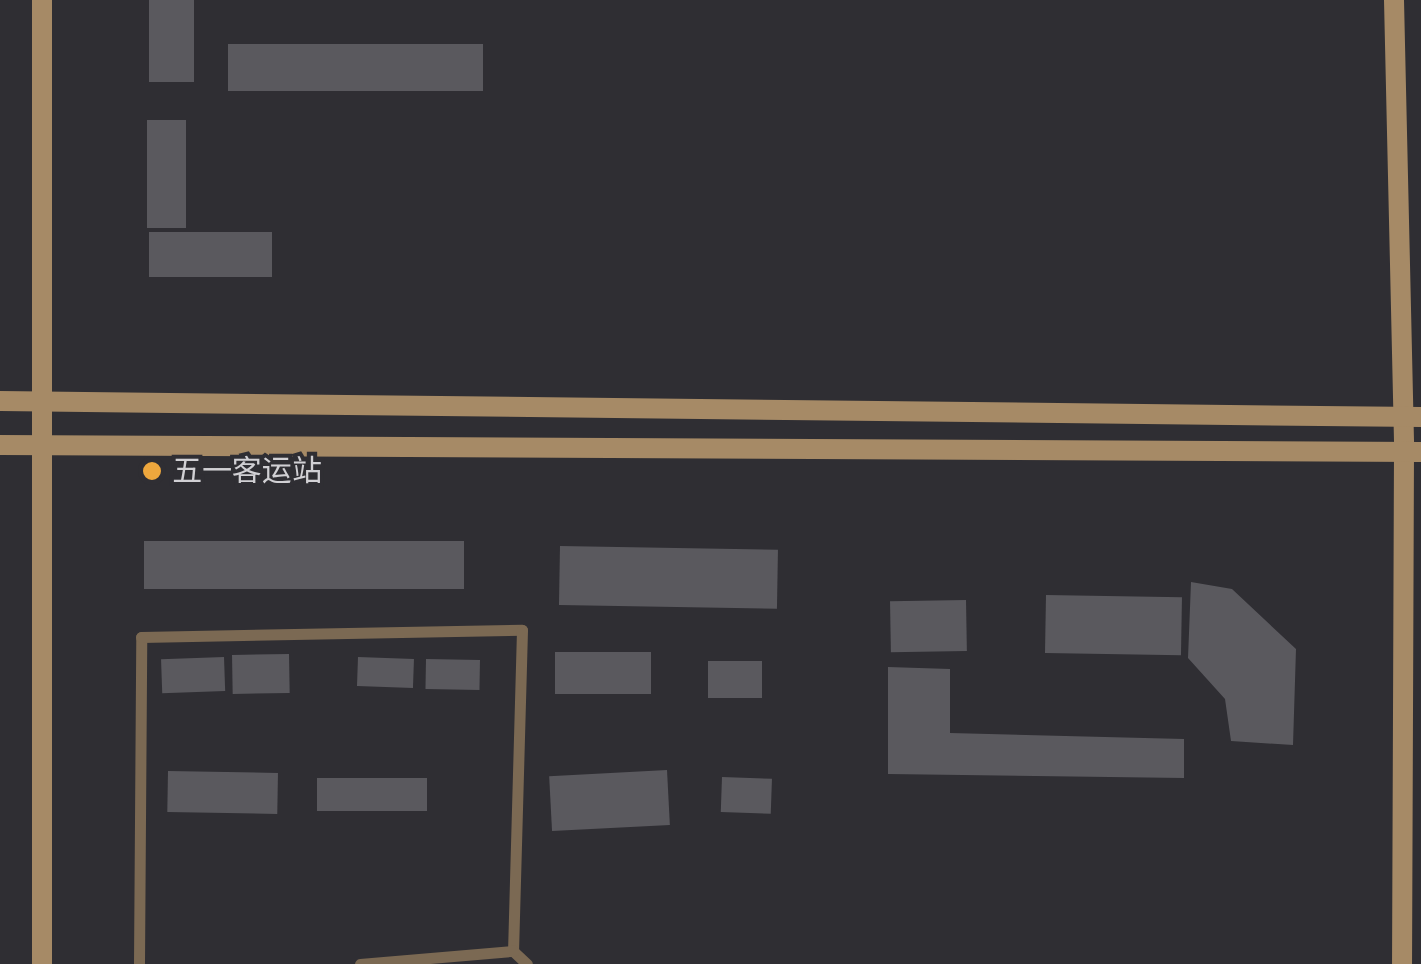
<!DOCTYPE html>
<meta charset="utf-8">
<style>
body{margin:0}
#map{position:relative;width:1421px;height:964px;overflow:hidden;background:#2f2e33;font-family:Poppins,"Noto Sans SC",sans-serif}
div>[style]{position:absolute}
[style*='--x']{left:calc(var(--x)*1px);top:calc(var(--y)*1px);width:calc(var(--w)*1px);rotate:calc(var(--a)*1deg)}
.building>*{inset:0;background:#5a595e;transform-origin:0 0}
.lane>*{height:11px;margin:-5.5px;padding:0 5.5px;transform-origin:5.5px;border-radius:5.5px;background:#7b6953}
.secondary>*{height:20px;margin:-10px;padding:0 10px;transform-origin:10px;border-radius:10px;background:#a68a66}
.dots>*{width:28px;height:28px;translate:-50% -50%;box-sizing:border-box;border:5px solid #2f2e33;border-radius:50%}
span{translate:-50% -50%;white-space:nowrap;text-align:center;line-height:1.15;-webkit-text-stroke:8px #2f2e33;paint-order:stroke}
.poi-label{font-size:30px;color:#d1d0d4}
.left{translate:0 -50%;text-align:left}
</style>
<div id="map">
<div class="building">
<div style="left:149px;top:0;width:45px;height:82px"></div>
<div style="left:228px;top:44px;width:255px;height:47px"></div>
<div style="left:147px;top:120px;width:39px;height:108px"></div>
<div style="left:149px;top:232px;width:123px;height:45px"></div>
<div style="left:464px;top:541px;width:48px;height:320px;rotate:90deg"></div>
<div style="left:560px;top:546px;width:218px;height:59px;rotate:1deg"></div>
<div style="clip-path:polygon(1191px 582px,1232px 589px,1296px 649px,1293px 745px,1231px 741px,1225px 699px,1188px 658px)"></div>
<div style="left:1046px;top:595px;width:136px;height:58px;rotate:1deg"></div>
<div style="left:966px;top:600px;width:51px;height:76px;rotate:89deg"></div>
<div style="left:555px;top:652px;width:96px;height:42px"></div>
<div style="left:289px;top:654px;width:39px;height:57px;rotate:89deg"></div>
<div style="left:224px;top:657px;width:34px;height:63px;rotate:88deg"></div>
<div style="left:358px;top:657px;width:56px;height:29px;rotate:2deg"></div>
<div style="left:426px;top:659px;width:54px;height:30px;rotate:1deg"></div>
<div style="left:708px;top:661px;width:54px;height:37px"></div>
<div style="clip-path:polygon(888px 667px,950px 669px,950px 733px,1184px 739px,1184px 778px,888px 774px)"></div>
<div style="left:667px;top:770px;width:55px;height:118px;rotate:87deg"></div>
<div style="left:168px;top:771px;width:110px;height:41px;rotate:1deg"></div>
<div style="left:722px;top:777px;width:50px;height:35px;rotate:2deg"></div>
<div style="left:317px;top:778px;width:110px;height:33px"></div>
</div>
<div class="lane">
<div style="--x:139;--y:964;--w:327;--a:-89.6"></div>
<div style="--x:141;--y:637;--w:381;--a:-1.1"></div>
<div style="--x:522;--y:630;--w:321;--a:91.6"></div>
<div style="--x:513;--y:951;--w:19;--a:43"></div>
<div style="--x:360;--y:964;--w:154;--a:-4.9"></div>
</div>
<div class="secondary">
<div style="--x:1394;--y:0;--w:452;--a:88.7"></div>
<div style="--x:1404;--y:452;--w:512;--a:90.22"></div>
<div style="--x:0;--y:401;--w:1421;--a:0.65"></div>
<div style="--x:0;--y:445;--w:1421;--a:0.28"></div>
<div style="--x:42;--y:964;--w:964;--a:-90"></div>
</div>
<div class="dots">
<div style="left:152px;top:471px;background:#eea73d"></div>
</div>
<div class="poi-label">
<span class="left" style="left:172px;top:471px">五一客运站</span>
</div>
</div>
